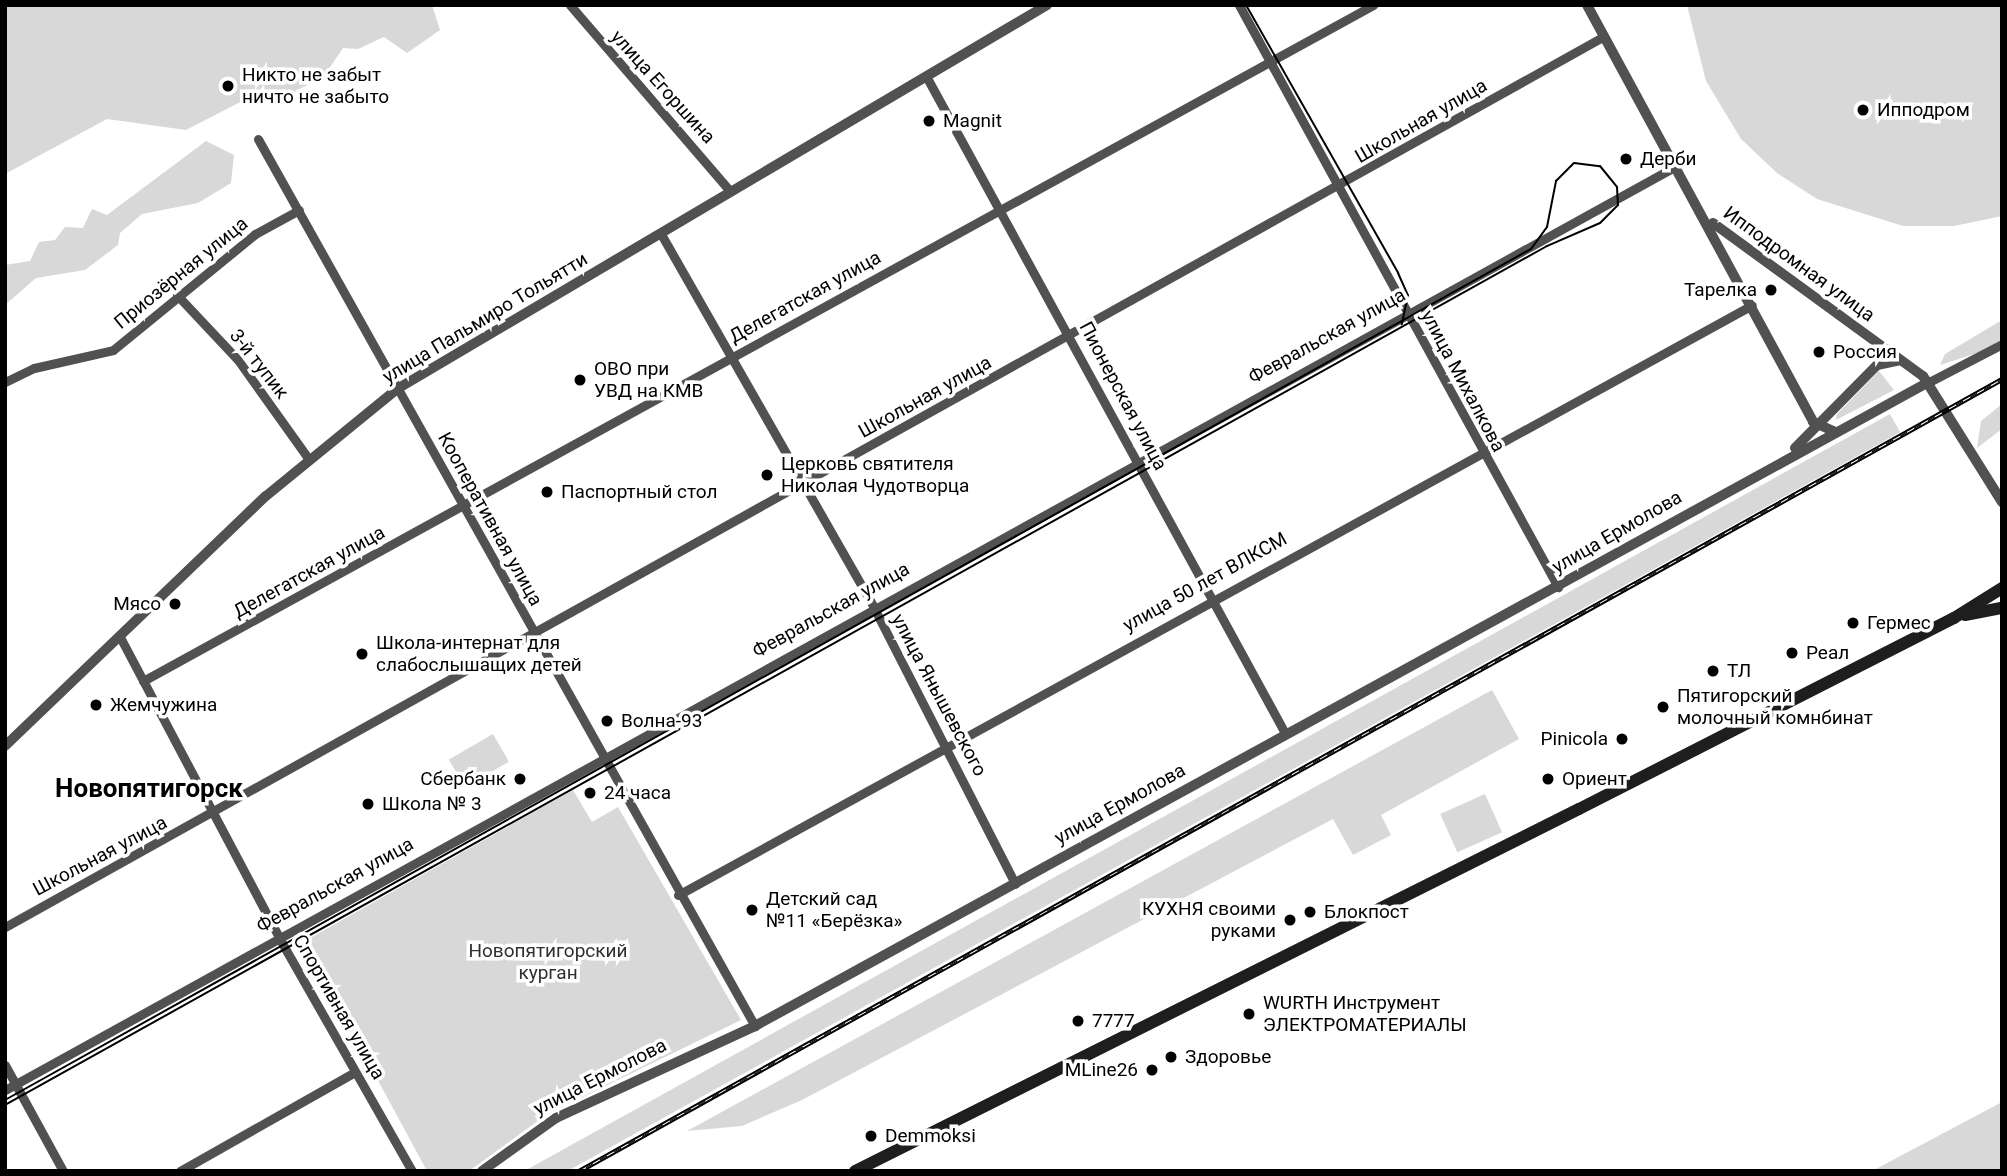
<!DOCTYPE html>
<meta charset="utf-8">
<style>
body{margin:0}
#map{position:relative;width:2007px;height:1176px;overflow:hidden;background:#fff;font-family:Roboto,sans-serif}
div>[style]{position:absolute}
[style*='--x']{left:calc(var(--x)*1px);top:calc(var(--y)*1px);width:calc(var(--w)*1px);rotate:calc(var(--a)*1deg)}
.green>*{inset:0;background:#d8d8d8;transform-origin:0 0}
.minor>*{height:9px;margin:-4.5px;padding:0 4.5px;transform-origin:4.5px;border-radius:4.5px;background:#515151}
.tertiary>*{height:10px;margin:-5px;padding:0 5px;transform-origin:5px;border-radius:5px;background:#515151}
.secondary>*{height:12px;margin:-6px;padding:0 6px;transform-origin:6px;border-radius:6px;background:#1e1e1e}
.tram>*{height:2px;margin:-1px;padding:0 1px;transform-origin:1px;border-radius:1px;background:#000}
.rail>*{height:5px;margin-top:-2.5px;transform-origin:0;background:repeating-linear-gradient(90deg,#fff 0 8px,#000 0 16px);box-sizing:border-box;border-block:2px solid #000}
.dots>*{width:19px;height:19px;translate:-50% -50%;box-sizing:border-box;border:4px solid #fff;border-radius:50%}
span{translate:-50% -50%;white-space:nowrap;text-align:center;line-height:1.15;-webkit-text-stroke:7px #fff;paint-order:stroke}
.poi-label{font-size:19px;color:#000}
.left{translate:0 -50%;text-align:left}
.right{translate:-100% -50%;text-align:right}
.street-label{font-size:19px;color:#000}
.park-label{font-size:19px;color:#2f2f2f}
.district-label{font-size:26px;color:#000;font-weight:700}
.frame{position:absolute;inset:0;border:7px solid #000;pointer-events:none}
</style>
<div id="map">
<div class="green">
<div style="clip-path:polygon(5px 5px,432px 5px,440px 30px,407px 53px,384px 37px,358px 49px,343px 48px,324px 76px,281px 99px,252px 96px,186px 130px,107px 119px,5px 174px)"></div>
<div style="clip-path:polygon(1687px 5px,2002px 5px,2002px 216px,1954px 226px,1903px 226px,1817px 199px,1777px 173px,1741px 139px,1706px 81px)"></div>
<div style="clip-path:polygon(206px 141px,234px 155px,231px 183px,198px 203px,142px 214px,120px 233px,118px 245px,85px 270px,36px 278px,5px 305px,5px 265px,30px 261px,39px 242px,55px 240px,65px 227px,83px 228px,92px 209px,107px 215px)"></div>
<div style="clip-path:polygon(2002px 320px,2002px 345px,1940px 365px,1945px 354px)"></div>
<div style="clip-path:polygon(1879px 371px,1894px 390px,1836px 420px,1837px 414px)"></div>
<div style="clip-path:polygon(2002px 404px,2002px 429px,1977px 448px,1981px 421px)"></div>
<div style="left:1890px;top:414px;width:21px;height:1576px;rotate:61deg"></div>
<div style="clip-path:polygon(1492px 690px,1519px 739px,1381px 815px,1391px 835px,1353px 855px,1333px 819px,802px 1100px,742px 1126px,687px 1131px)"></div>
<div style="left:493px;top:734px;width:32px;height:51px;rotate:60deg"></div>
<div style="clip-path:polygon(573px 790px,592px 822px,618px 807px,741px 1020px,546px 1115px,469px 1171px,427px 1171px,303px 942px)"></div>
<div style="left:1485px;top:794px;width:42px;height:49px;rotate:66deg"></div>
<div style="clip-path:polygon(2002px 1102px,2002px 1171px,1872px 1171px)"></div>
</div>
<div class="minor">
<div style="--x:570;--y:5;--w:245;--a:49.3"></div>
<div style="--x:1239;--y:5;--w:664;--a:61.27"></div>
<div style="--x:926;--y:76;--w:749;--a:61.35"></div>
<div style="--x:258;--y:139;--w:1017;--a:60.74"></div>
<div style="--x:661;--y:234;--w:428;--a:60.3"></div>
<div style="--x:873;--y:606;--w:312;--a:62.9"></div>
<div style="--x:177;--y:295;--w:89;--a:46.8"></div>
<div style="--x:238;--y:360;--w:120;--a:54.5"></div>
<div style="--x:5;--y:382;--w:32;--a:-26"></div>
<div style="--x:34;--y:368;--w:81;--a:-12.8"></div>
<div style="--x:113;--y:350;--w:183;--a:-39.2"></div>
<div style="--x:255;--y:234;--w:50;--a:-28.6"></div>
<div style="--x:1929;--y:382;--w:82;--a:-27.5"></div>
<div style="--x:120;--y:637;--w:338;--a:62.1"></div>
<div style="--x:278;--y:936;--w:271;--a:60.3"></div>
<div style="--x:143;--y:681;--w:1404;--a:-28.79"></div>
<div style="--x:678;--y:895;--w:1225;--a:-28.78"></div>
<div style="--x:5;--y:927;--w:1829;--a:-29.12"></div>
<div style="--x:5;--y:1065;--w:121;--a:61.3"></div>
<div style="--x:5;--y:1090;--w:1909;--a:-28.94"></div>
<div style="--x:180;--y:1171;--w:201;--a:-29.5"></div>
</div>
<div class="tertiary">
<div style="--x:1587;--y:5;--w:474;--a:61.5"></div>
<div style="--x:1813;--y:422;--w:24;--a:24"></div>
<div style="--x:1713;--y:223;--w:260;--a:36.1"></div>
<div style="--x:1923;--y:376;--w:149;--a:57.9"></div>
<div style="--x:1795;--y:448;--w:117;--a:-45.3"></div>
<div style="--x:1877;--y:365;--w:24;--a:-12"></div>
<div style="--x:5;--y:746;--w:361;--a:-43.8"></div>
<div style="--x:266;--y:496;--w:169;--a:-39.2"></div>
<div style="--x:397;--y:389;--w:755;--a:-30.57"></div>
<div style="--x:482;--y:1171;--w:91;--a:-35.6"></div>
<div style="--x:556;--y:1118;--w:219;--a:-24.8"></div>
<div style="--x:755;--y:1026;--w:1339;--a:-28.75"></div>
</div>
<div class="secondary">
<div style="--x:1965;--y:615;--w:38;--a:-11"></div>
<div style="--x:855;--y:1171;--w:809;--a:-26.57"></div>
<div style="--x:1579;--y:809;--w:421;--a:-27"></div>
<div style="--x:1954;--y:618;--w:57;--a:-32"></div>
</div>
<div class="tram">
<div style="--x:1246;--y:5;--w:308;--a:60.4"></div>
<div style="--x:1398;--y:273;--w:24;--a:66"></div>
<div style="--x:1408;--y:295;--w:30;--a:102"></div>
<div style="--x:5;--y:1100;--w:1747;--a:-29.15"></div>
<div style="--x:1531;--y:249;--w:27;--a:-54"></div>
<div style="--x:1547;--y:227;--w:47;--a:-78.9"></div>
<div style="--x:1556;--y:181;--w:25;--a:-45"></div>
<div style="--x:1574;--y:163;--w:26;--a:7"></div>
<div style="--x:1600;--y:166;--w:27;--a:51"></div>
<div style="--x:1617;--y:187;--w:18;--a:87"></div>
<div style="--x:1618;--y:205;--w:25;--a:135"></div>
<div style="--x:1600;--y:223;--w:58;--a:156.5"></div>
<div style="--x:1547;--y:246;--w:1765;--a:150.88"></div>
</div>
<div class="rail">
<div style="--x:579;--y:1171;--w:1629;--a:-29.1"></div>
</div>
<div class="dots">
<div style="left:228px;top:86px;background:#000"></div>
<div style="left:1863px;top:110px;background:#000"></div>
<div style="left:929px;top:121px;background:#000"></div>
<div style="left:1626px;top:159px;background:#000"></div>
<div style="left:1771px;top:290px;background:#000"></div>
<div style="left:1819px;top:352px;background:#000"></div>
<div style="left:580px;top:380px;background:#000"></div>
<div style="left:767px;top:475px;background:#000"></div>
<div style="left:547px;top:492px;background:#000"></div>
<div style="left:175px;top:604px;background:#000"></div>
<div style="left:1853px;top:623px;background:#000"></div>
<div style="left:1792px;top:653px;background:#000"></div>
<div style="left:362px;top:654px;background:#000"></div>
<div style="left:1713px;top:671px;background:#000"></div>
<div style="left:96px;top:705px;background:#000"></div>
<div style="left:1663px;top:707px;background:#000"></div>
<div style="left:607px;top:721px;background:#000"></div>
<div style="left:1622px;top:739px;background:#000"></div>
<div style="left:520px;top:779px;background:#000"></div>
<div style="left:1548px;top:779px;background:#000"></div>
<div style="left:590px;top:793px;background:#000"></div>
<div style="left:368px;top:804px;background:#000"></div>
<div style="left:752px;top:910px;background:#000"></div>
<div style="left:1310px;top:912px;background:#000"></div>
<div style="left:1290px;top:920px;background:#000"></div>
<div style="left:1249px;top:1014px;background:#000"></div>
<div style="left:1078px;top:1021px;background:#000"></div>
<div style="left:1171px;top:1057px;background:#000"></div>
<div style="left:1152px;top:1070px;background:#000"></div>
<div style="left:871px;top:1136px;background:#000"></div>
</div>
<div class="poi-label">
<span class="left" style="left:242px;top:86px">Никто не забыт<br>ничто не забыто</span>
<span class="left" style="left:1877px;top:110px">Ипподpом</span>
<span class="left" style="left:943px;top:121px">Magnit</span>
<span class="left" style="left:1640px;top:159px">Дерби</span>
<span class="right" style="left:1757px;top:290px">Тарелка</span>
<span class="left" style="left:1833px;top:352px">Россия</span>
<span class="left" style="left:594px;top:380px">ОВО при<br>УВД на КМВ</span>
<span class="left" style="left:781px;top:475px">Церковь святителя<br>Николая Чудотворца</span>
<span class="left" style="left:561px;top:492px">Паспортный стол</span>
<span class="right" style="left:161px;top:604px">Мясо</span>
<span class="left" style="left:1867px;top:623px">Гермес</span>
<span class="left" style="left:376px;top:654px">Школа-интернат для<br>слабослышащих детей</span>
<span class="left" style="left:1806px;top:653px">Реал</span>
<span class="left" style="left:1727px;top:671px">ТЛ</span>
<span class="left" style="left:1677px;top:707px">Пятигорский<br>молочный комнбинат</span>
<span class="left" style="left:110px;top:705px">Жемчужина</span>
<span class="left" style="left:621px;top:721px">Волна-93</span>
<span class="right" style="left:1608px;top:739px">Pinicola</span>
<span class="right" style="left:506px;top:779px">Сбербанк</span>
<span class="left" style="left:1562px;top:779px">Ориент</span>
<span class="left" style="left:604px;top:793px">24 часа</span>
<span class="left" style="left:382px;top:804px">Школа № 3</span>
<span class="left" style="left:766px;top:910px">Детский сад<br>№11 «Берёзка»</span>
<span class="right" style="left:1276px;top:920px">КУХНЯ своими<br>руками</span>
<span class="left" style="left:1324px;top:912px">Блокпост</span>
<span class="left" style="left:1263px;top:1014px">WURTH Инструмент<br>ЭЛЕКТРОМАТЕРИАЛЫ</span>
<span class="left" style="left:1092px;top:1021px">7777</span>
<span class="left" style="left:1185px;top:1057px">Здоровье</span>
<span class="right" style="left:1138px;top:1070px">MLine26</span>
<span class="left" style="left:885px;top:1136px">Demmoksi</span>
</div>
<div class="street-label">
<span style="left:663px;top:87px;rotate:48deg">улица Егоршина</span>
<span style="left:1421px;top:121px;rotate:-30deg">Школьная улица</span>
<span style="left:1799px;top:264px;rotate:36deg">Ипподромная улица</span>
<span style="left:181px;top:273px;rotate:-39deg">Приозёрная улица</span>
<span style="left:805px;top:297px;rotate:-29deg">Делегатская улица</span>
<span style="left:485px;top:318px;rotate:-31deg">улица Пальмиро Тольятти</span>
<span style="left:1327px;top:336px;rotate:-29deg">Февральская улица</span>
<span style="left:259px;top:364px;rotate:52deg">3-й тупик</span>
<span style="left:1463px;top:381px;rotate:62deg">улица Михалкова</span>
<span style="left:1123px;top:396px;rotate:62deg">Пионерская улица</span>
<span style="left:925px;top:397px;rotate:-29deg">Школьная улица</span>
<span style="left:490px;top:519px;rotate:61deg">Кооперативная улица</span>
<span style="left:1617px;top:532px;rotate:-30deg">улица Ермолова</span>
<span style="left:309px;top:572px;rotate:-29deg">Делегатская улица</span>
<span style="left:1205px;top:582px;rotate:-29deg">улица 50 лет ВЛКСМ</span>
<span style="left:831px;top:610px;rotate:-29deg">Февральская улица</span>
<span style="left:939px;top:695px;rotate:62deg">улица Янышевского</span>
<span style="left:1120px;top:804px;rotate:-29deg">улица Ермолова</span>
<span style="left:100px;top:856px;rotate:-28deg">Школьная улица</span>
<span style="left:335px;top:885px;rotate:-29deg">Февральская улица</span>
<span style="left:339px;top:1007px;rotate:60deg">Спортивная улица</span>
<span style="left:600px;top:1077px;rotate:-27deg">улица Ермолова</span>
</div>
<div class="park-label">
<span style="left:548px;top:962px">Новопятигорский<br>курган</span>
</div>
<div class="district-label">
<span style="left:149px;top:789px">Новопятигорск</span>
</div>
<div class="frame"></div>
</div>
